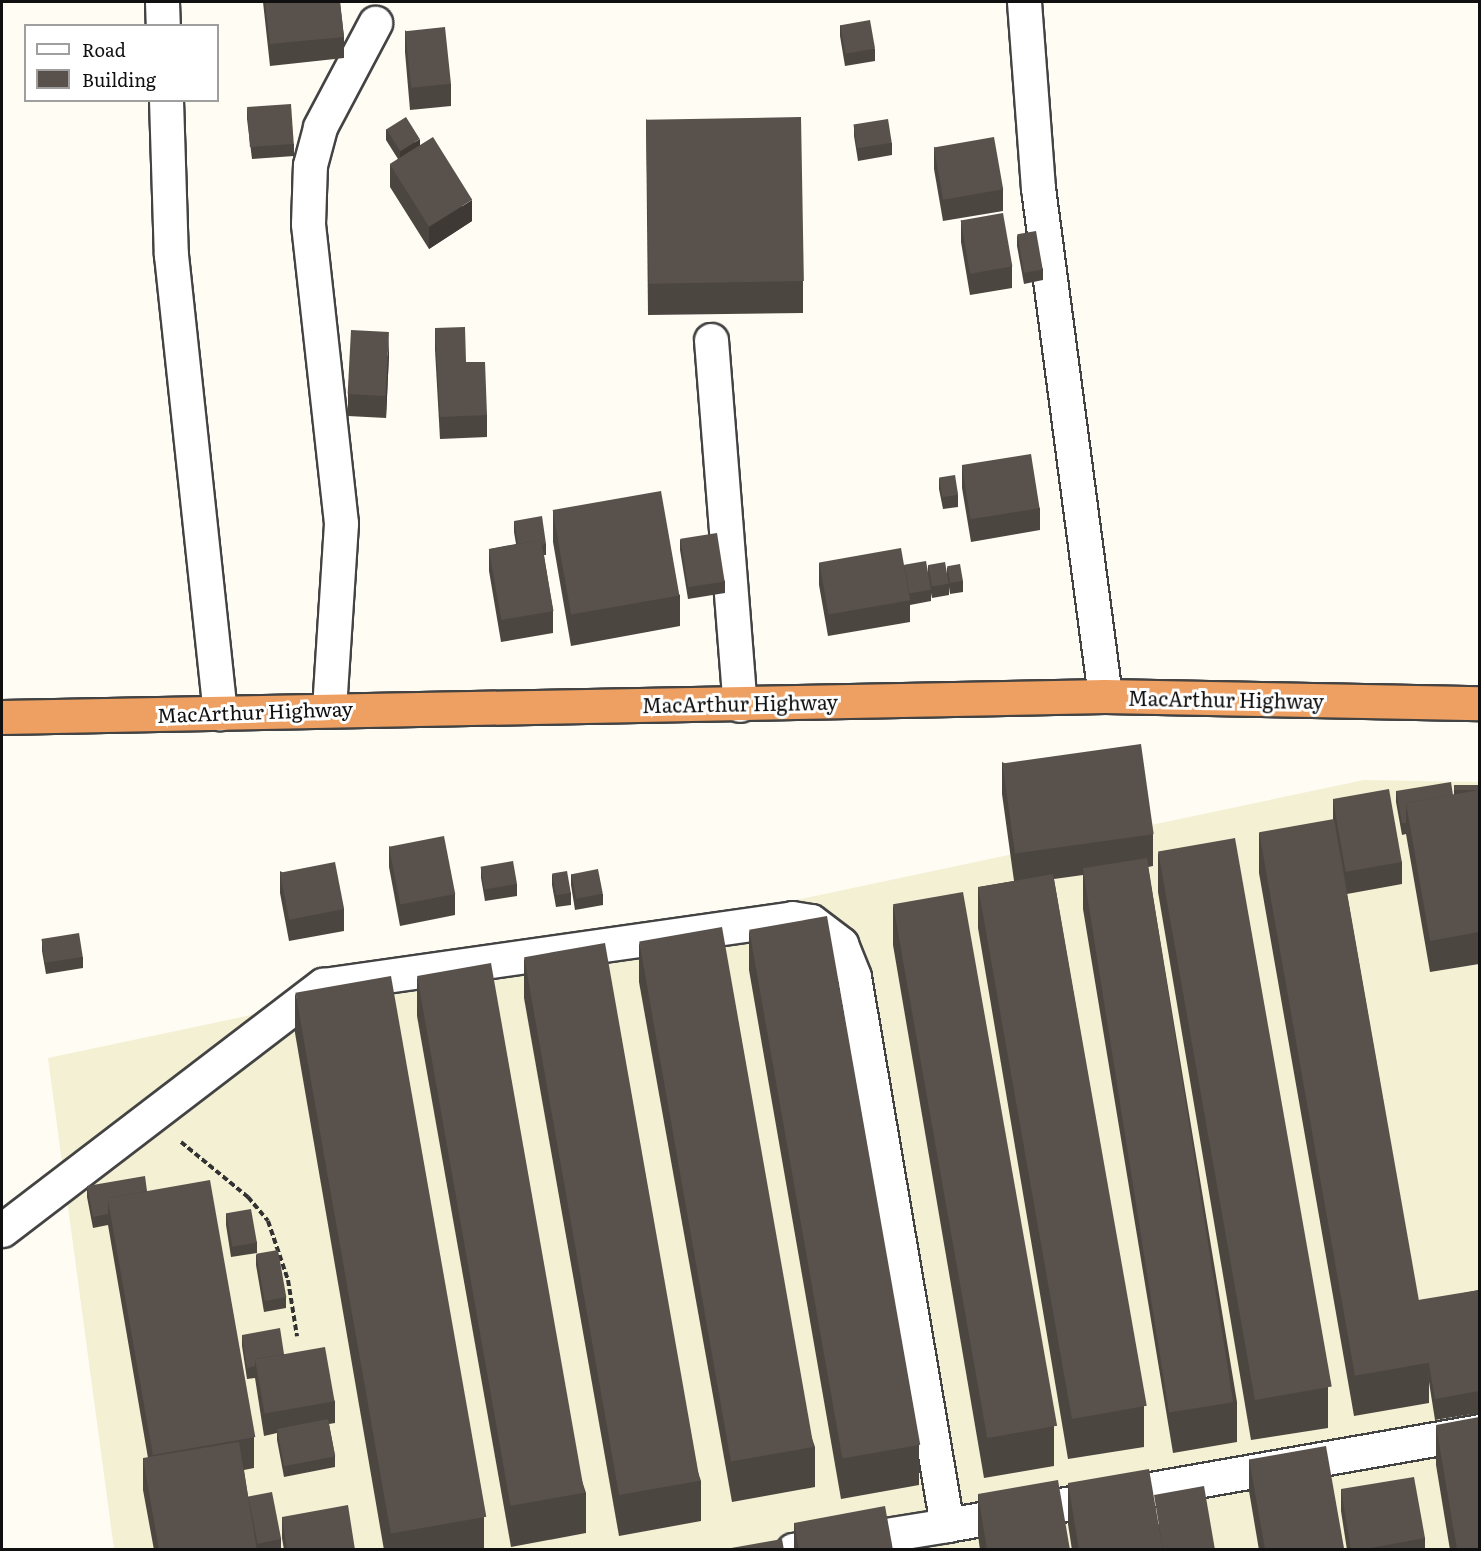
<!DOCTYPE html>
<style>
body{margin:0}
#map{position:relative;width:1481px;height:1551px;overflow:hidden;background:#fefcf3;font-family:Literata,serif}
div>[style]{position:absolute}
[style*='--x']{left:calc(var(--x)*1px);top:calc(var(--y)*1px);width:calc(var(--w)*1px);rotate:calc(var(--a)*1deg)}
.farmland>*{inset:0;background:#f4f0d3}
.path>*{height:4px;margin-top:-2px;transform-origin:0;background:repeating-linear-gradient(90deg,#323232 0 6px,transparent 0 9px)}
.roads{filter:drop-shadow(2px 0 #434343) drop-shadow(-2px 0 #434343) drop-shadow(0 2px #434343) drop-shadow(0 -2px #434343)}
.minor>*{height:33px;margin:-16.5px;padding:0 16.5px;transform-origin:16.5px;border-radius:16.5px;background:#fff}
.highway>*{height:33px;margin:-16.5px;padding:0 16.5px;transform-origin:16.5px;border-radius:16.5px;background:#eda062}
.wall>*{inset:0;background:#4c4641}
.shaded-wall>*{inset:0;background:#3e3935}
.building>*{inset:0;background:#58514c;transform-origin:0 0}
span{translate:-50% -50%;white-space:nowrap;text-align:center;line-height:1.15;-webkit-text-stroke:6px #fff;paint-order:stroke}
.street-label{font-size:20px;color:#101010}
.frame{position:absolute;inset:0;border:3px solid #101010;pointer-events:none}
.legend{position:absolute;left:24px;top:24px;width:195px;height:78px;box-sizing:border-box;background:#fff;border:2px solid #9f9f9f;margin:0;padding:8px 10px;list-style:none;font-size:18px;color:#101010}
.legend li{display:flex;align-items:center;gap:12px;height:30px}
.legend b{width:30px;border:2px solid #9f9f9f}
</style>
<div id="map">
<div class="farmland">
<div style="clip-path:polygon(1364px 780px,1479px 782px,1479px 1549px,114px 1549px,48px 1058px)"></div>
</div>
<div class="path">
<div style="--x:181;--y:1142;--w:87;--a:39.4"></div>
<div style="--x:248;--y:1197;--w:31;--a:50"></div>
<div style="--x:268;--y:1221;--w:62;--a:71.3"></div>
<div style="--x:288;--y:1280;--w:57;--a:80.9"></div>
</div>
<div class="roads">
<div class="minor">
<div style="--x:162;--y:2;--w:24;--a:88"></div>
<div style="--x:1024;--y:2;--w:187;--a:85.7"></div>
<div style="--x:1038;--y:188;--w:512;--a:82.49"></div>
<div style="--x:166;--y:100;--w:155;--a:88.2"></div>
<div style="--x:171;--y:255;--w:461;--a:83.9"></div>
<div style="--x:711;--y:340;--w:366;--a:85.5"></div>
<div style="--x:329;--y:709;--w:186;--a:-86.3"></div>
<div style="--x:341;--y:523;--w:301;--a:-96.3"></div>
<div style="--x:308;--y:224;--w:59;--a:-88.1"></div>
<div style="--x:310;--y:165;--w:39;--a:-75"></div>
<div style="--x:320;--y:127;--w:118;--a:-62.1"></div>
<div style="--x:2;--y:1230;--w:404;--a:-37.4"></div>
<div style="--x:323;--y:985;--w:474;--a:-8.1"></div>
<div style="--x:792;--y:918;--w:19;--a:9"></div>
<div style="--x:811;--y:921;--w:38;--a:37"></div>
<div style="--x:841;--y:944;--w:35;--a:68"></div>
<div style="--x:854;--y:977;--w:556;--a:80.37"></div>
<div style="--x:947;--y:1525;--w:541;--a:-10"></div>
<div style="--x:793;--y:1550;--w:156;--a:-9.2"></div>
</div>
<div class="highway">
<div style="--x:2;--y:717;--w:1103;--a:-1.09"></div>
<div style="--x:1105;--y:696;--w:375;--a:1.1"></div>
</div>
</div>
<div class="wall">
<div style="clip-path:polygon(263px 2px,340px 2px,344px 37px,344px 58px,270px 66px)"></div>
<div style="clip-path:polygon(840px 25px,875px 49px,875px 61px,845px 66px,840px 36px)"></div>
<div style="clip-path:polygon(405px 30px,451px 84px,451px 106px,410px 110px,405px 52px)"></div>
<div style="clip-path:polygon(247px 108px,294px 144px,294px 156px,252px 159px,247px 119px)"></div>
<div style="clip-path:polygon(646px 119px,803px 281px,803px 313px,648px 315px)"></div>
<div style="clip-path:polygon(854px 125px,892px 143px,892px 155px,858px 161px,854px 136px)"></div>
<div style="clip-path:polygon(386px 129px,420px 145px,472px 221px,429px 249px,390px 187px,390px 165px,398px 159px,386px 140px)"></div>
<div style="clip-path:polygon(934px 147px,1003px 189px,1003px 211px,943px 221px,934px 169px)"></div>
<div style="clip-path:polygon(961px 220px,1012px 266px,1012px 288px,970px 295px,961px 242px)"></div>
<div style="clip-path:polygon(1017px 235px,1043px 269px,1043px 280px,1024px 284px,1017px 246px)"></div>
<div style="clip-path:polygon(435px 328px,466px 362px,487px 415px,487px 437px,440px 439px,435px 350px)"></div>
<div style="clip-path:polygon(389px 354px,386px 418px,348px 416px,348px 394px)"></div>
<div style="clip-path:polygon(962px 466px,1040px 508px,1040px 530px,971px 542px,962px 488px)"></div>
<div style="clip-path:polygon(939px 478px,958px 495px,958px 507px,943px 509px,939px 489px)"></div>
<div style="clip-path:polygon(553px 510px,680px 595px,680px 626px,571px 646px,553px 542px)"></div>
<div style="clip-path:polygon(514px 521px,546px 544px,546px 555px,544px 555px,553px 611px,553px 633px,501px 642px,489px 571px,489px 549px,516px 544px,514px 532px)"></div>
<div style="clip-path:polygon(680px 539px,725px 581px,725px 593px,688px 599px,680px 550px)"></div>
<div style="clip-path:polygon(819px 563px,904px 565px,928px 574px,928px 565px,947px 575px,947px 567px,963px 581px,963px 592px,950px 594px,949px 587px,949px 595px,932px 598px,931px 593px,931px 601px,910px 605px,910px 622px,828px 636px,819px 585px)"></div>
<div style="clip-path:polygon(1002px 762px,1153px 834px,1153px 866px,1148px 867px,1237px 1402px,1237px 1442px,1173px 1453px,1083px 909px,1083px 875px,1054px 879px,1144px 1406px,1144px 1447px,1068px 1459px,978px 928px,978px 887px,1014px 881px,1002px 794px)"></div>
<div style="clip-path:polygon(1479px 785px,1479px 964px,1430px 972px,1406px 834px,1402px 835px,1396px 802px,1396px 791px,1453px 795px,1454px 794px,1454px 789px)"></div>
<div style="clip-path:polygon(1333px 799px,1402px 862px,1402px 884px,1347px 894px,1418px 1302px,1479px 1290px,1479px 1413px,1435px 1420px,1429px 1382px,1429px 1403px,1354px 1416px,1259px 873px,1259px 833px,1333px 820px)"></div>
<div style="clip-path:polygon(389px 846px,455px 894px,455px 915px,400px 926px,389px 867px)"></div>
<div style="clip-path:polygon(1158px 851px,1328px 1387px,1328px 1428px,1251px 1440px,1158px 892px)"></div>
<div style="clip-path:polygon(481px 867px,517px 884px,517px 896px,485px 901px,481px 878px)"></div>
<div style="clip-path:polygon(280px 871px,344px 909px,344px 931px,289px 941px,280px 893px)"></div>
<div style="clip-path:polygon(552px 874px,571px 893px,571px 905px,556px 907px,552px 885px)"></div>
<div style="clip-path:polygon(571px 874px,603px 894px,603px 905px,575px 910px,571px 885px)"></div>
<div style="clip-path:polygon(893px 904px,1054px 1426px,1054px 1466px,984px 1478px,893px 945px)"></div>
<div style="clip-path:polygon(749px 930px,919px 1445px,919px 1485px,841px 1499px,749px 970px)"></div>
<div style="clip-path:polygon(42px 940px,83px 957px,83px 968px,46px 974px,42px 951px)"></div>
<div style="clip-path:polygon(639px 942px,815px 1447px,815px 1487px,732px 1502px,639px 982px)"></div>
<div style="clip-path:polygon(524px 957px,701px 1481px,701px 1521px,619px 1536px,524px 998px)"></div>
<div style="clip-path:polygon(417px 976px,586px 1493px,586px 1533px,511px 1547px,417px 1016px)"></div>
<div style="clip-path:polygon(295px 993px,484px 1517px,484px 1550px,384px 1550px,295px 1033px)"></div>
<div style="clip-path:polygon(87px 1186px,147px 1191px,254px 1437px,254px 1468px,244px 1470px,248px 1496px,281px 1539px,281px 1550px,154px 1550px,143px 1490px,143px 1458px,148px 1458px,108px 1225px,93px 1228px,87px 1197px)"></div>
<div style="clip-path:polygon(226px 1213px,257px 1242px,257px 1253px,231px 1257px,226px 1225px)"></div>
<div style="clip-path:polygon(256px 1254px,286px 1297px,286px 1308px,264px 1312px,256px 1265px)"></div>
<div style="clip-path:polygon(242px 1335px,284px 1354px,335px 1401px,335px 1423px,329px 1424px,335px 1456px,335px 1467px,284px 1477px,277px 1440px,277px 1433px,264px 1436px,255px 1378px,247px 1379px,242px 1346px)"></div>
<div style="clip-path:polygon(1436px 1425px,1479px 1550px,1450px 1550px,1436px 1465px)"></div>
<div style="clip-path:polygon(1249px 1459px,1344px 1550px,1259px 1550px,1249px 1491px)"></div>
<div style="clip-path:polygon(1068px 1483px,1215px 1550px,1072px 1550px,1068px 1524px)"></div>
<div style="clip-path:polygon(1341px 1489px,1425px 1538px,1425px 1550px,1347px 1550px,1341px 1511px)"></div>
<div style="clip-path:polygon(978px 1494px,1070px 1550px,980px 1550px,978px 1535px)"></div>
<div style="clip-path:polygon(282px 1517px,355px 1550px,284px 1550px,282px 1538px)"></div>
<div style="clip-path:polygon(794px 1523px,893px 1550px,794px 1550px)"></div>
</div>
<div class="shaded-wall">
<div style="clip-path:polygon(420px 139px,420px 150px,400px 162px,400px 151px)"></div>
<div style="clip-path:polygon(472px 200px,472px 221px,429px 249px,429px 227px)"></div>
<div style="clip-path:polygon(389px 332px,389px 354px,386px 418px,386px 396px)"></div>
</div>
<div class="building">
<div style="clip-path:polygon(265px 2px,340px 2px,344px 37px,270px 44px)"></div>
<div style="left:870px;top:20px;width:29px;height:30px;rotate:80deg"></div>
<div style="left:445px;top:27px;width:57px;height:40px;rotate:84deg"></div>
<div style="left:291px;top:104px;width:40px;height:44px;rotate:86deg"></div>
<div style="left:406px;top:117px;width:26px;height:23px;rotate:58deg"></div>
<div style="left:801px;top:117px;width:164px;height:155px;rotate:89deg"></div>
<div style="left:888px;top:119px;width:24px;height:35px;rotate:81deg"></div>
<div style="left:433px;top:137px;width:74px;height:51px;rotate:58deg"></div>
<div style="left:994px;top:137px;width:53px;height:61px;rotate:80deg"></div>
<div style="left:1003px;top:213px;width:54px;height:43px;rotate:80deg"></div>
<div style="left:1036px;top:231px;width:39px;height:19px;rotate:80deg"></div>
<div style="clip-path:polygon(465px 327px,466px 362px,485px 362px,487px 415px,440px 417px,435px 328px)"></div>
<div style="left:351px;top:330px;width:38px;height:64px;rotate:3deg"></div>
<div style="left:1031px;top:454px;width:55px;height:70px;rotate:81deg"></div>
<div style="left:955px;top:475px;width:20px;height:16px;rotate:81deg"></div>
<div style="left:661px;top:491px;width:106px;height:110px;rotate:80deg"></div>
<div style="clip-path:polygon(542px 516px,546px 544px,542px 545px,541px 540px,518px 544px,514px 521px)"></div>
<div style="left:717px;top:533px;width:49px;height:37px;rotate:81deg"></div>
<div style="left:541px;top:540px;width:72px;height:53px;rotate:80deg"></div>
<div style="left:901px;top:548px;width:53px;height:83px;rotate:80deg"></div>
<div style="left:926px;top:561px;width:29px;height:22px;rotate:80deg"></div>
<div style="left:945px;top:562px;width:22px;height:17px;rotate:80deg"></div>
<div style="left:960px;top:564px;width:17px;height:13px;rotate:80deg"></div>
<div style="left:1141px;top:744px;width:91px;height:140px;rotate:82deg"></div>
<div style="clip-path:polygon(1451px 782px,1453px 795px,1406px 803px,1406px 823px,1402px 823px,1396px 791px)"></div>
<div style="left:1479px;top:785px;width:5px;height:25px;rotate:90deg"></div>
<div style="left:1389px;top:789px;width:74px;height:57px;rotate:80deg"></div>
<div style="clip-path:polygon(1479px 790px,1479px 932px,1430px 941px,1406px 803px)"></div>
<div style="left:1334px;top:819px;width:552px;height:76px;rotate:80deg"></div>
<div style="left:444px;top:836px;width:59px;height:56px;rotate:79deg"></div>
<div style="left:1235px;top:838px;width:557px;height:78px;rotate:80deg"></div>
<div style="left:1147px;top:858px;width:551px;height:65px;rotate:81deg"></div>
<div style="left:513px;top:861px;width:23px;height:33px;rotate:80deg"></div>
<div style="left:335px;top:862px;width:48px;height:56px;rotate:79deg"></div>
<div style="left:598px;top:869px;width:25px;height:27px;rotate:79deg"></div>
<div style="left:567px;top:871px;width:22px;height:15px;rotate:80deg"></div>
<div style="left:1053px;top:874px;width:540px;height:76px;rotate:80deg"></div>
<div style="left:963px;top:892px;width:542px;height:71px;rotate:80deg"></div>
<div style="left:827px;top:916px;width:537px;height:79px;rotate:80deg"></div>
<div style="left:722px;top:927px;width:528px;height:84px;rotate:80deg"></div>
<div style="left:79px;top:933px;width:24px;height:38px;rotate:81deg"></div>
<div style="left:605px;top:943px;width:546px;height:82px;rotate:80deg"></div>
<div style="left:491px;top:963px;width:538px;height:75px;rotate:80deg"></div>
<div style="left:391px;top:976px;width:549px;height:97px;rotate:80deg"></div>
<div style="clip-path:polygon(145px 1176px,147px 1191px,108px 1198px,108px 1214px,93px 1217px,87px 1186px)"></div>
<div style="left:210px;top:1180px;width:261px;height:104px;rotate:80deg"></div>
<div style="left:251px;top:1209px;width:34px;height:25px;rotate:80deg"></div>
<div style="left:278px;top:1250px;width:48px;height:22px;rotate:80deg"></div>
<div style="clip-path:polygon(1479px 1290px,1479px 1391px,1435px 1399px,1418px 1300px)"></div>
<div style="clip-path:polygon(280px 1328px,284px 1354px,255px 1359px,255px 1366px,247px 1368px,242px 1335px)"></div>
<div style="left:325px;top:1347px;width:55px;height:71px;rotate:80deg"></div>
<div style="clip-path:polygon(1479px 1417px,1479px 1550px,1457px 1550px,1436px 1425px)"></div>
<div style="left:328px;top:1419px;width:38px;height:52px;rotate:79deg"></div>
<div style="clip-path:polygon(239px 1442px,257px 1550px,159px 1550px,143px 1458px)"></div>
<div style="left:1326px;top:1446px;width:106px;height:78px;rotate:80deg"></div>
<div style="clip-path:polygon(1149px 1469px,1163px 1550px,1079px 1550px,1068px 1483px)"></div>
<div style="clip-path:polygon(1414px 1477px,1425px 1538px,1360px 1550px,1351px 1550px,1341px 1489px)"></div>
<div style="clip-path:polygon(1058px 1480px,1070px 1550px,987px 1550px,978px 1494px)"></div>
<div style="clip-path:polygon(1204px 1486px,1215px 1550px,1163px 1550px,1154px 1495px)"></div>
<div style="left:272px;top:1492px;width:48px;height:24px;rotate:79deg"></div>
<div style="clip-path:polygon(348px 1505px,355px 1550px,287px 1550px,282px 1517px)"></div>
<div style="clip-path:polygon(885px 1506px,893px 1550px,799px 1550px,794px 1523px)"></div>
<div style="clip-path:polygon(782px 1539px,784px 1550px,720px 1550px)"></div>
</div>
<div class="street-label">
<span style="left:1226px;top:699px;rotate:1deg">MacArthur Highway</span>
<span style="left:740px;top:703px;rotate:-1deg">MacArthur Highway</span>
<span style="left:255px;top:711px;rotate:-2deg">MacArthur Highway</span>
</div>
<div class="frame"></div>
<ul class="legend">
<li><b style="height:8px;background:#fff"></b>Road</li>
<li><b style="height:16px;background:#58514c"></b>Building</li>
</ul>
</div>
